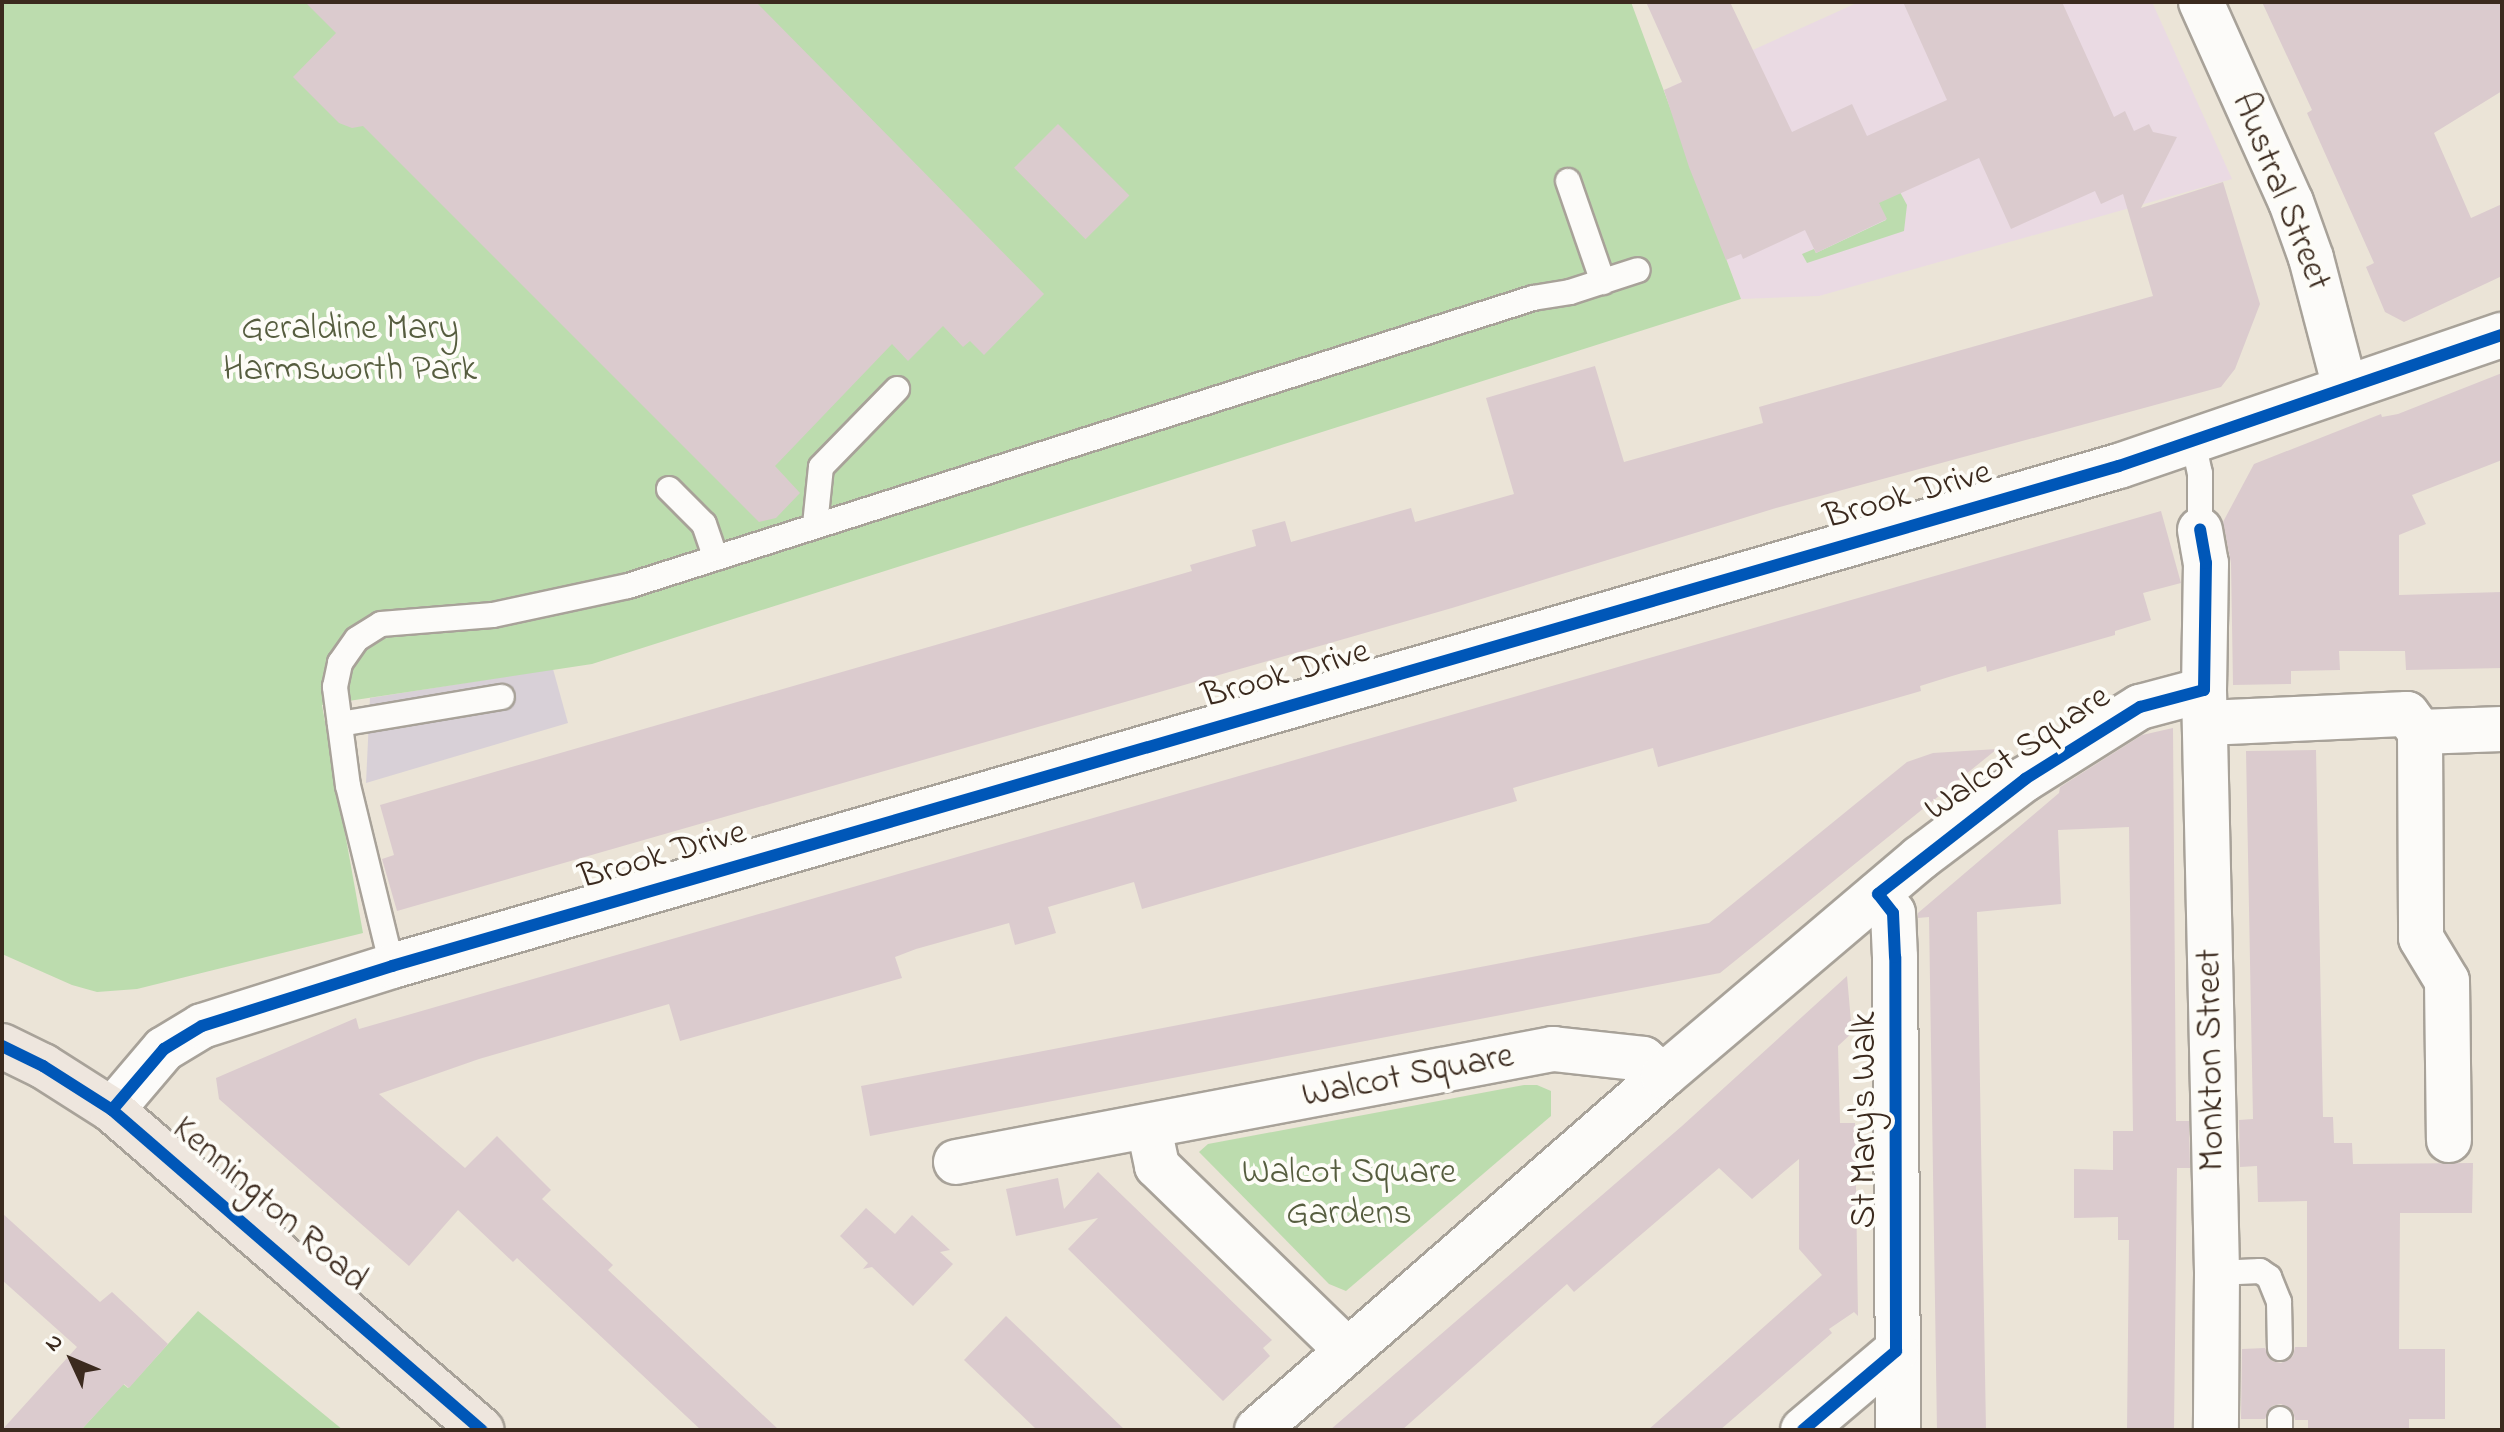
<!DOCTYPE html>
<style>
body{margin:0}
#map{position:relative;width:2504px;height:1432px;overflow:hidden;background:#ebe4d7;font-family:"Indie Flower",sans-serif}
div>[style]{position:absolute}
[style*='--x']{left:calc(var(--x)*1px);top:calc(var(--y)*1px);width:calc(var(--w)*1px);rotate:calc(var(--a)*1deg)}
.built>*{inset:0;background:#eadae3}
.industrial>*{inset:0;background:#d8d0d7}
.green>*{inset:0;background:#bcdcae}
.building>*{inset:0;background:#dbcbce;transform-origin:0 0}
.roads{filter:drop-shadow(2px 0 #a8a299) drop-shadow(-2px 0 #a8a299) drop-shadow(0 2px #a8a299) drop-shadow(0 -2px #a8a299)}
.service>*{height:24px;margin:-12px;padding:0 12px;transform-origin:12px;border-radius:12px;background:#fcfbf9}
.minor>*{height:44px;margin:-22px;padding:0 22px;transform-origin:22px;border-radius:22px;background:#fcfbf9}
.primary>*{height:44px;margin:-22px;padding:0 22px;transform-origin:22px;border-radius:22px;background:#eee6de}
.cycleway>*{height:12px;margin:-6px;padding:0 6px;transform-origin:6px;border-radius:6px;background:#0057b8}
span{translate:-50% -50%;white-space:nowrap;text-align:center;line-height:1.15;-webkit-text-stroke:8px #fdfcf7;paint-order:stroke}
.street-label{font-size:36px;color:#3b2a1e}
.park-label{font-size:36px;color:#565d3f}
.frame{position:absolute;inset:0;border:4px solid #3b2a1e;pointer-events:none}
.north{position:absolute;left:32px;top:1320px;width:80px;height:80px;-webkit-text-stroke:6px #fdfcf7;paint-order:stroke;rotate:314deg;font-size:22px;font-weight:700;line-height:32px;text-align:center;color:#3b2a1e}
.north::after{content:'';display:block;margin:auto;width:28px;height:36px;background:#3b2a1e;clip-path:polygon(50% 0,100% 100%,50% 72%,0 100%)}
</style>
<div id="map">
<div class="built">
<div style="clip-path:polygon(1859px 2px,2152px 2px,2232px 179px,1819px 296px,1741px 299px,1664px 90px)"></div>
</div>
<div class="industrial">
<div style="clip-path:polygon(553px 669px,568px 723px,366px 783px,370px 698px)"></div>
</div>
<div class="green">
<div style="clip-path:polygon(2px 2px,1631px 2px,1741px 299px,592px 664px,322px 705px,363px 933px,137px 989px,97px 992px,72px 985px,2px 954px)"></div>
<div style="clip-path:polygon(1894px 181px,1907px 205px,1904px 231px,1807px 263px,1802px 254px,1814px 249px,1816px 253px,1886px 220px,1876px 197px)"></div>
<div style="clip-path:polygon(1524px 1085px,1537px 1085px,1551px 1091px,1551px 1116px,1346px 1291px,1329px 1284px,1199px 1152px,1208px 1144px)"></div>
<div style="clip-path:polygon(198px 1311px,343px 1430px,81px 1430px,123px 1384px,128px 1388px)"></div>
</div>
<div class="building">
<div style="clip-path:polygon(305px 2px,756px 2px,1044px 294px,984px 355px,970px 341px,963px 347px,943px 326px,908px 361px,892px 344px,775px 466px,800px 493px,776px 518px,759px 522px,363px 126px,352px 128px,339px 123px,293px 77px,336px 33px)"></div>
<div style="clip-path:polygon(1646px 2px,1730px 2px,1792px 132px,1852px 104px,1867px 136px,1947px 100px,1903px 2px,2062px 2px,2114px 117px,2125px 111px,2134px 131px,2149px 124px,2153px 132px,2177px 137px,2141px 208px,2223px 182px,2260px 304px,2235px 369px,2221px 387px,1776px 508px,1452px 608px,397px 911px,382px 859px,394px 855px,380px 805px,1192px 571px,1190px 565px,1256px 546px,1252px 530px,1285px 521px,1291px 542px,1411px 508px,1415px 522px,1514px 494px,1486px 398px,1595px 366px,1624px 462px,1763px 423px,1759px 407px,2153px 296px,2123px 194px,2101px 204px,2095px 191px,2011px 229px,1979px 158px,1879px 203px,1887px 219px,1816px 253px,1805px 230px,1743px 259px,1741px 254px,1726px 260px,1689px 167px,1664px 90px,1682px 82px)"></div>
<div style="clip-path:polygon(2262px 2px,2502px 2px,2502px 91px,2434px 133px,2471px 218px,2502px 204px,2502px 276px,2404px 322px,2385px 312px,2366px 267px,2374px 263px,2307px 113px,2312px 110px)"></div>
<div style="left:1058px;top:124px;width:101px;height:62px;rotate:45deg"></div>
<div style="clip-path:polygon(2502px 373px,2502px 460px,2412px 495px,2426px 524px,2399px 535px,2399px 595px,2502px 592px,2502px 668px,2406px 670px,2405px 651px,2339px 651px,2340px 670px,2291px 671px,2291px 684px,2233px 685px,2231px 563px,2223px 522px,2254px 464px,2381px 414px,2382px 417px,2398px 414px)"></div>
<div style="clip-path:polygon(2161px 511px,2181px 583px,2143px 593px,2151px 620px,2115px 631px,2115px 635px,1987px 672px,1986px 666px,1952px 676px,1920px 686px,1921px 691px,1658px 767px,1653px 748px,1513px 788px,1517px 801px,1142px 909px,1134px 882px,1048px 907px,1056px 933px,1015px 945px,1009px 923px,916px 949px,895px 957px,902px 978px,680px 1041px,669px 1004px,479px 1059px,379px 1094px,465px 1168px,497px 1136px,551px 1190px,542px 1199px,613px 1265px,608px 1270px,779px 1430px,701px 1430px,517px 1258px,513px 1262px,458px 1210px,409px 1266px,219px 1099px,216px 1078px,356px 1018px,359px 1029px)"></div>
<div style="clip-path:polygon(2173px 728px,2176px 1121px,2189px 1121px,2190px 1168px,2177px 1168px,2174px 1430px,2127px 1430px,2129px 1240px,2118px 1240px,2118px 1217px,2074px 1218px,2074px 1169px,2113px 1170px,2113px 1131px,2133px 1131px,2129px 827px,2058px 830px,2061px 904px,1977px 912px,1986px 1430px,1937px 1430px,1929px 917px,1918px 918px,1918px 913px,2059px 793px,2060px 787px,2142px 735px)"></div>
<div style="clip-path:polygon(1997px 749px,1720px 973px,870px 1136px,861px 1086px,1709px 923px,1907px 762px,1933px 753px)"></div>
<div style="clip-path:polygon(2316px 750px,2323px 1117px,2333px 1117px,2334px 1143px,2352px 1143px,2353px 1164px,2473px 1163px,2472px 1213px,2400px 1213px,2399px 1349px,2445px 1349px,2445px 1419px,2409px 1419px,2409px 1430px,2308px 1430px,2308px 1420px,2295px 1420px,2293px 1411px,2281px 1404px,2272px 1406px,2265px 1419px,2241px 1419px,2242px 1349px,2265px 1348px,2272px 1361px,2281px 1363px,2293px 1356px,2295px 1347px,2307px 1347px,2307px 1201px,2258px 1202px,2257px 1166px,2240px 1167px,2239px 1120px,2253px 1119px,2246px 751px)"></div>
<div style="clip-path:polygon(1847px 976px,1852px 1033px,1838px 1046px,1840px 1123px,1855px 1123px,1858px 1316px,1854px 1312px,1829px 1329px,1832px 1333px,1720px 1430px,1648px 1430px,1822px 1275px,1799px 1249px,1799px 1159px,1752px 1199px,1719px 1168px,1574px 1292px,1567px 1284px,1402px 1430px,1330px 1430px,1682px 1126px)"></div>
<div style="clip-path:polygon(1098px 1172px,1272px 1340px,1263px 1348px,1270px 1356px,1223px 1401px,1068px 1249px,1098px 1218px,1016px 1236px,1006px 1189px,1058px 1178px,1064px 1209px)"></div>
<div style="clip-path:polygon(866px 1208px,895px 1234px,912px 1215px,950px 1250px,940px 1252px,953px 1264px,913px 1306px,872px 1267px,863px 1269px,868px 1263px,840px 1236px)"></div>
<div style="clip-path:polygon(2px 1213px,100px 1302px,112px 1292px,168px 1344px,129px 1388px,124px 1384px,81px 1430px,2px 1430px,77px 1347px,2px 1280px)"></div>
<div style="clip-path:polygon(1006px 1316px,1125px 1430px,1037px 1430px,964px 1360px)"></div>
</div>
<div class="roads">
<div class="service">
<div style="--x:1568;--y:181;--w:107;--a:70.9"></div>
<div style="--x:2193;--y:441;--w:33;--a:78"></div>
<div style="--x:2200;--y:473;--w:57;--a:90"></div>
<div style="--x:669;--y:489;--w:49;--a:45"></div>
<div style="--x:704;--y:524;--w:36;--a:71"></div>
<div style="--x:815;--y:525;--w:58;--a:-84.1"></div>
<div style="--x:821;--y:467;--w:109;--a:-45.7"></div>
<div style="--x:340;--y:724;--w:164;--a:-9.5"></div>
<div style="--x:392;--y:966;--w:185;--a:-103.7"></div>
<div style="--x:348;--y:786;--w:100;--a:-97.5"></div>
<div style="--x:335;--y:687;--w:25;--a:-78"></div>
<div style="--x:340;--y:663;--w:29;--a:-55"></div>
<div style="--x:357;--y:639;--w:28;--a:-32"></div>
<div style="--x:381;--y:624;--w:112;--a:-4.6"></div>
<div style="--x:493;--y:615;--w:138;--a:-12.1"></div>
<div style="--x:628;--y:586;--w:950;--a:-17.65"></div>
<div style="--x:1533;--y:298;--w:37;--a:-9"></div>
<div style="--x:1570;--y:292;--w:71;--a:-17.9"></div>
<div style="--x:2217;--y:1273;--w:43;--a:-2.7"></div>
<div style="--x:2260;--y:1271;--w:11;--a:34"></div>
<div style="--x:2269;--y:1277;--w:27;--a:68"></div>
<div style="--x:2279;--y:1302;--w:46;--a:88.8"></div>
<div style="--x:2280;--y:1430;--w:11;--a:-90"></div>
</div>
<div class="minor">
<div style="--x:2201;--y:2;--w:219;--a:65.8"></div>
<div style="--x:2291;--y:202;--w:59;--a:70.3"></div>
<div style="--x:2311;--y:258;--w:134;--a:75.3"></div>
<div style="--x:2200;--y:530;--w:34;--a:80"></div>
<div style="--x:2206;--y:563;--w:127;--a:90.9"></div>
<div style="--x:2204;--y:690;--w:583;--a:88.72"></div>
<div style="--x:2217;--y:1273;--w:157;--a:90.4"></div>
<div style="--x:2206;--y:723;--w:201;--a:-2.6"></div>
<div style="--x:2407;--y:714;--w:22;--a:54"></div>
<div style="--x:2420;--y:732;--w:82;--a:-2.1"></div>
<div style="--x:2420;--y:732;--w:206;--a:89.7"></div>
<div style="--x:2421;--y:938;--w:50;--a:58.8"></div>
<div style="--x:2447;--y:981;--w:159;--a:89.3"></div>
<div style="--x:1878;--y:894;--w:24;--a:52"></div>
<div style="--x:1893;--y:913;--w:44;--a:87.4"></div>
<div style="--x:1895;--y:957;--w:473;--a:89.6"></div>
<div style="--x:112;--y:1110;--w:80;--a:-49.6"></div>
<div style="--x:164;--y:1049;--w:44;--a:-31.2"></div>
<div style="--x:202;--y:1026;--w:199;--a:-17.5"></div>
<div style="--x:392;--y:966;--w:1798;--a:-16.15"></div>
<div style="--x:2119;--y:466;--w:405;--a:-18.9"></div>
<div style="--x:1149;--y:1128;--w:39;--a:78"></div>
<div style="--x:1157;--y:1166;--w:264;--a:44.1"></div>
<div style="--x:956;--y:1162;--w:608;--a:-10.72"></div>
<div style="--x:1553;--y:1049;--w:91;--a:6.3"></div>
<div style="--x:1643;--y:1059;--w:26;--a:40"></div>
<div style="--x:1257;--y:1430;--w:539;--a:-41.09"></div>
<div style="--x:1663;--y:1076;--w:337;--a:-40.3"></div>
<div style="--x:1920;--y:858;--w:131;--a:-37"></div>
<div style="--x:2025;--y:779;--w:136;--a:-32.1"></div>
<div style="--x:2140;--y:707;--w:66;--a:-14.9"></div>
<div style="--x:1803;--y:1430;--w:122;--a:-40.3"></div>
</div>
<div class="primary">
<div style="--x:2;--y:1046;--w:46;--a:26"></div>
<div style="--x:43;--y:1066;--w:82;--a:32.5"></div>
<div style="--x:112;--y:1110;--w:489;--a:40.9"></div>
</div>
</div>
<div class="cycleway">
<div style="--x:2;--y:1046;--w:46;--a:26"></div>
<div style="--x:43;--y:1066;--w:82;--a:32.5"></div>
<div style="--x:112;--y:1110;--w:489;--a:40.9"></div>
<div style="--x:112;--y:1110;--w:80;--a:-49.6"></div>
<div style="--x:164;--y:1049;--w:44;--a:-31.2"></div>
<div style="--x:202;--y:1026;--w:199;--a:-17.5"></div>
<div style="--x:392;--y:966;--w:1798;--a:-16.15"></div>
<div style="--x:2119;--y:466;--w:405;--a:-18.9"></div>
<div style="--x:1803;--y:1430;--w:122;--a:-40.3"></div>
<div style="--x:1896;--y:1351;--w:394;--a:-90.1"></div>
<div style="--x:1895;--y:957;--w:44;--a:-92.6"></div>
<div style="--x:1893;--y:913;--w:24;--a:-128"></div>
<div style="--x:1878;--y:894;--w:187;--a:-38"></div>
<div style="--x:2025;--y:779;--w:136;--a:-32.1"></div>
<div style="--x:2140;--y:707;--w:66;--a:-14.9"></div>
<div style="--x:2204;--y:690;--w:127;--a:-89.1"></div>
<div style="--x:2206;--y:563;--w:34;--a:-100"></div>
</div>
<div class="street-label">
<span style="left:2280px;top:192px;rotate:68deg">Austral Street</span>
<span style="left:1908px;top:496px;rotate:-16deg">Brook Drive</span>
<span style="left:1286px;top:675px;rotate:-16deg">Brook Drive</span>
<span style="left:2018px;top:754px;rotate:-34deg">Walcot Square</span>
<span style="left:663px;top:856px;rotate:-16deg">Brook Drive</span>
<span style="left:2212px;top:1060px;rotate:-91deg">Monkton Street</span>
<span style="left:1408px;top:1077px;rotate:-11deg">Walcot Square</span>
<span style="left:1866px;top:1120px;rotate:-90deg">St Mary's Walk</span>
<span style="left:269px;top:1205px;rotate:41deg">Kennington Road</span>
</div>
<div class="park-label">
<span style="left:350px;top:350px">Geraldine Mary<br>Harmsworth Park</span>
<span style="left:1349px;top:1194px">Walcot Square<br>Gardens</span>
</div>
<div class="frame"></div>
<div class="north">N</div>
</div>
